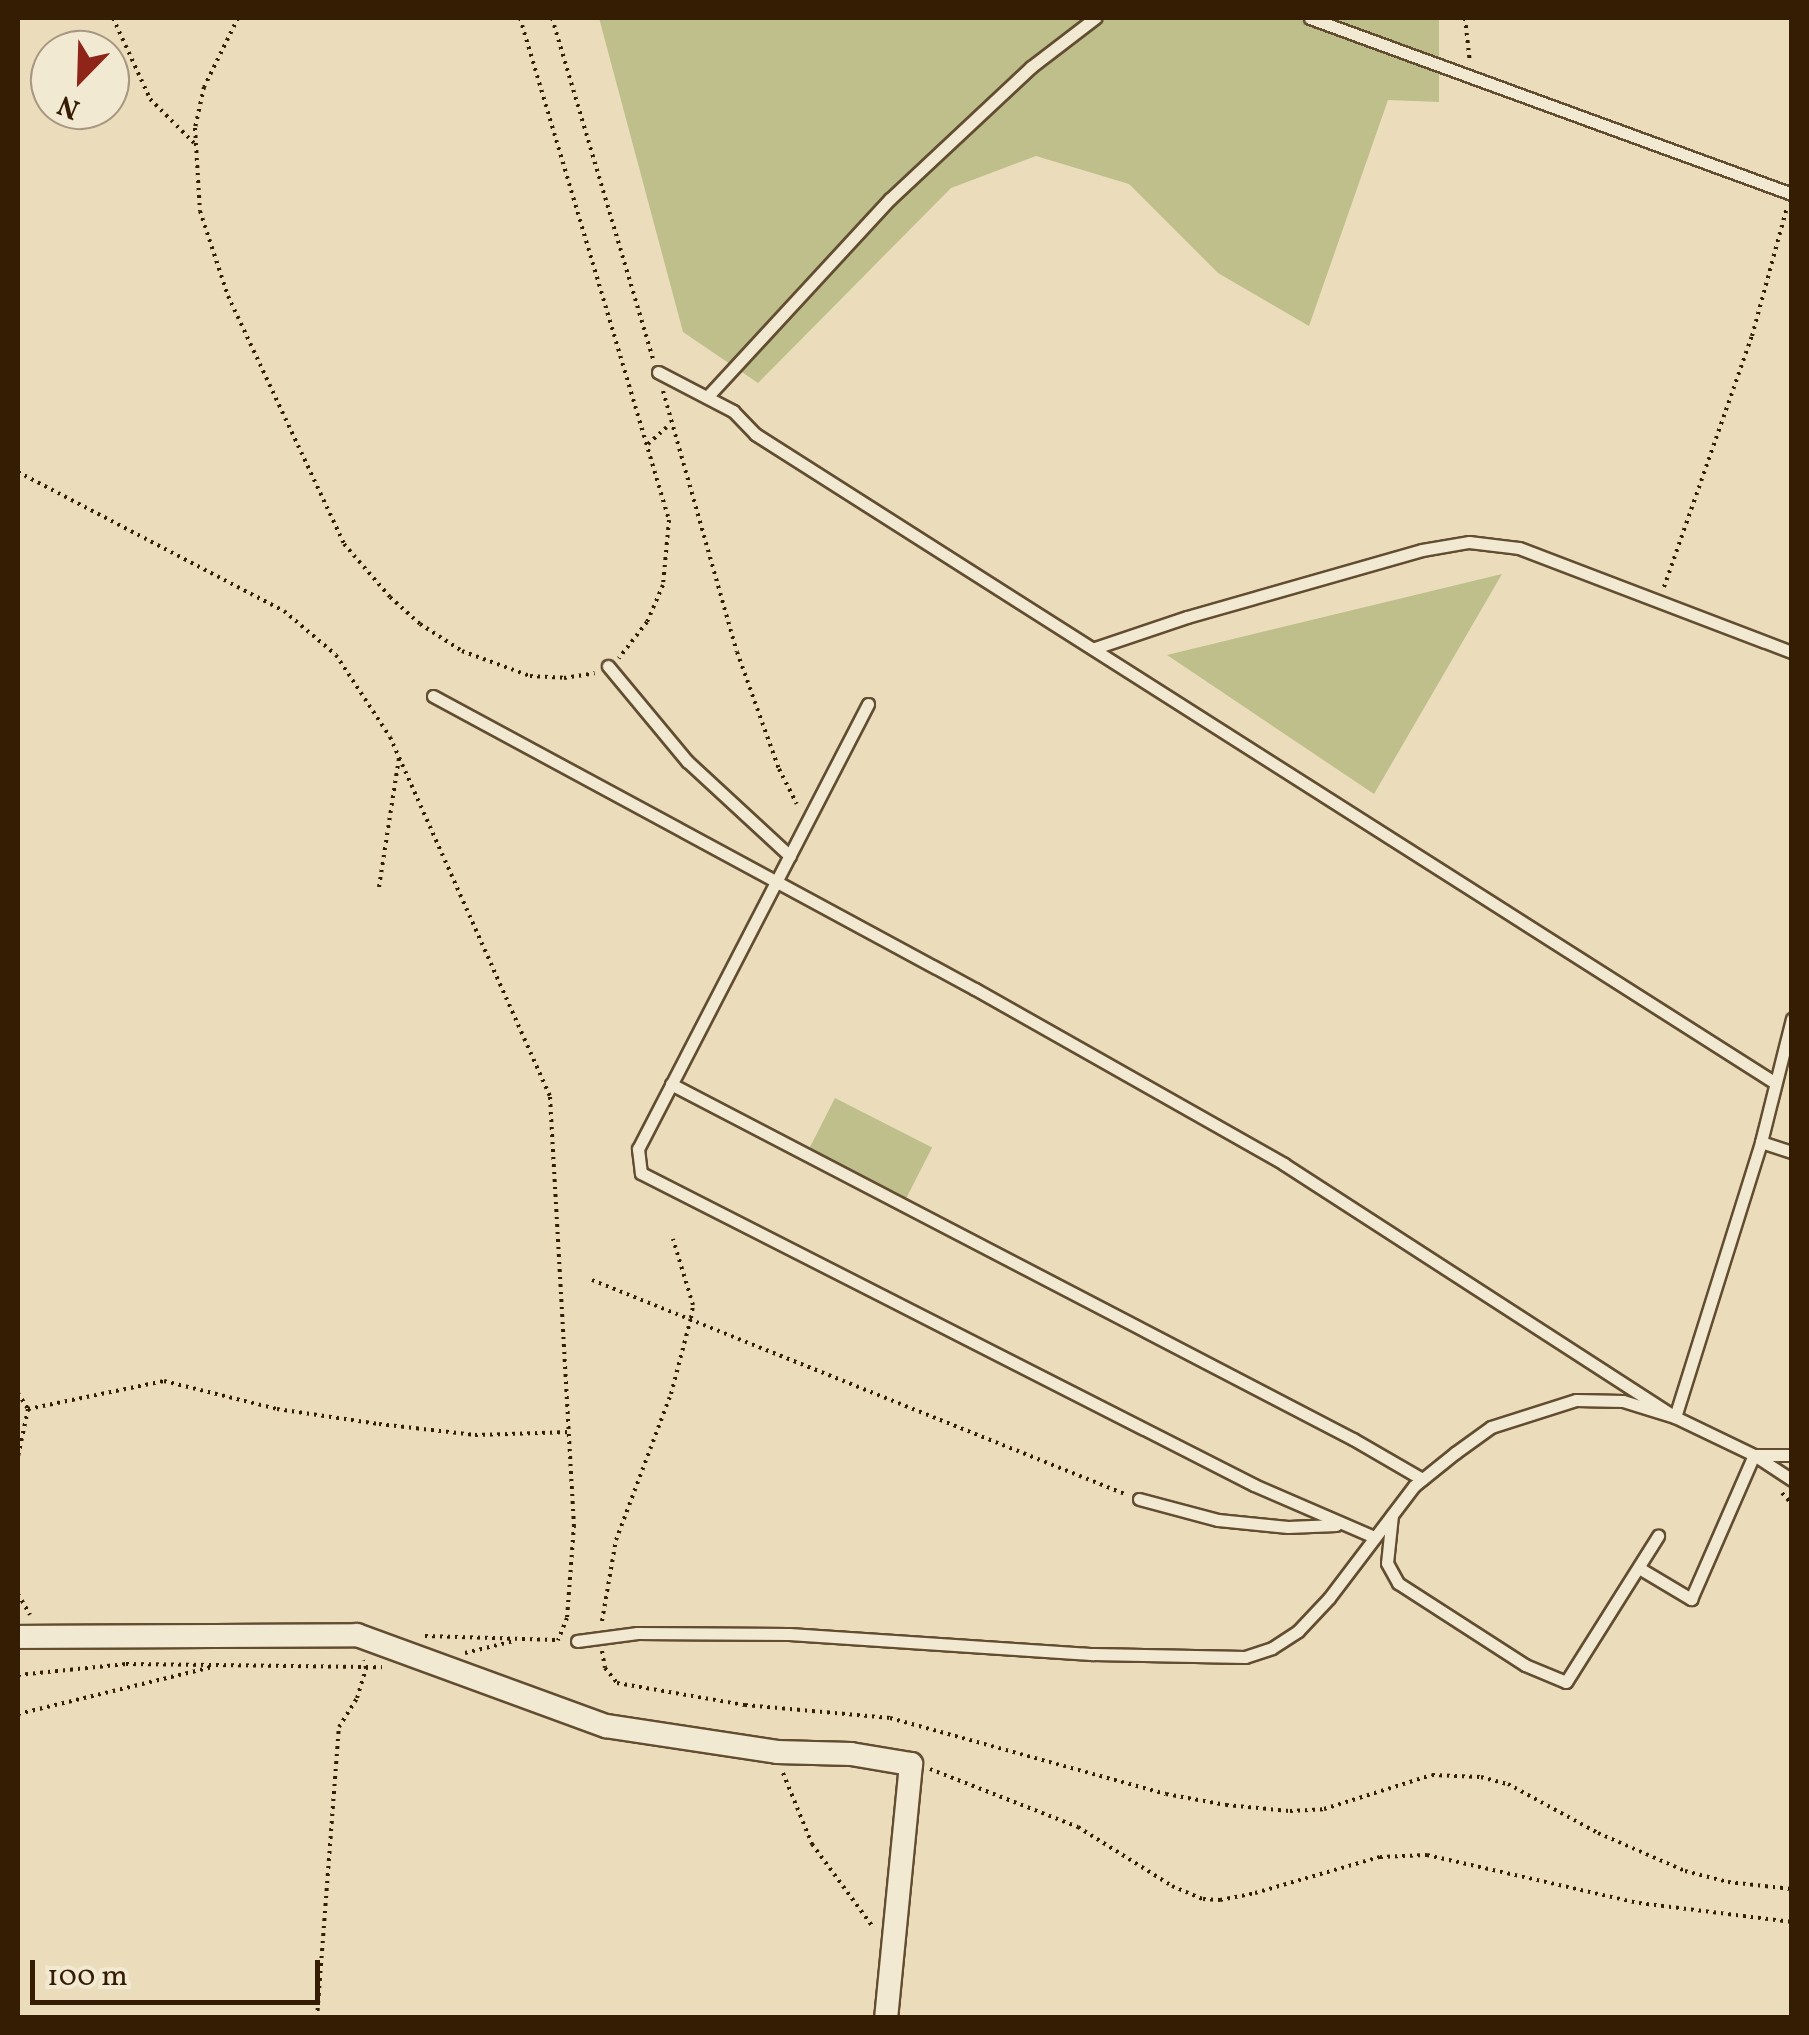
<!DOCTYPE html>
<style>
body{margin:0}
#map{position:relative;width:1809px;height:2035px;overflow:hidden;background:#ebddbb;font-family:Vollkorn,serif}
div>[style]{position:absolute}
[style*='--x']{left:calc(var(--x)*1px);top:calc(var(--y)*1px);width:calc(var(--w)*1px);rotate:calc(var(--a)*1deg)}
.green>*{inset:0;background:#bebf8b;transform-origin:0 0}
.path>*{height:4px;margin-top:-2px;transform-origin:0;background:repeating-linear-gradient(90deg,#351d03 0 2.5px,transparent 0 7.5px)}
.roads{filter:drop-shadow(2px 0 #624d31) drop-shadow(-2px 0 #624d31) drop-shadow(0 2px #624d31) drop-shadow(0 -2px #624d31)}
.lane>*{height:11px;margin:-5.5px;padding:0 5.5px;transform-origin:5.5px;border-radius:5.5px;background:#f2e9d3}
.street>*{height:22px;margin:-11px;padding:0 11px;transform-origin:11px;border-radius:11px;background:#f2e9d3}
span{translate:-50% -50%;white-space:nowrap;text-align:center;line-height:1.15;-webkit-text-stroke:10px #f2e9d3;paint-order:stroke}
.frame{position:absolute;inset:0;border:20px solid #351d03;pointer-events:none}
.north{position:absolute;left:30px;top:30px;width:100px;height:100px;box-sizing:border-box;background:#f2e9d3;border:2px solid #a69780;border-radius:50%;rotate:203deg;font-size:28px;font-weight:700;line-height:40px;text-align:center;color:#351d03}
.north::after{content:'';display:block;margin:auto;width:35px;height:45px;background:#8f2418;clip-path:polygon(50% 0,100% 100%,50% 72%,0 100%)}
.scale{position:absolute;left:30px;top:1960px;width:290px;height:45px;box-sizing:border-box;border:5px solid #351d03;border-top:0;padding-left:12px;font-size:30px;line-height:35px;white-space:nowrap;color:#351d03;-webkit-text-stroke:8px #f2e9d3;paint-order:stroke}
</style>
<div id="map">
<div class="green">
<div style="clip-path:polygon(599px 18px,1439px 18px,1439px 102px,1388px 100px,1309px 326px,1218px 273px,1129px 184px,1036px 156px,951px 188px,758px 383px,683px 332px)"></div>
<div style="clip-path:polygon(1502px 574px,1374px 794px,1167px 655px)"></div>
<div style="left:835px;top:1098px;width:109px;height:61px;rotate:27deg"></div>
</div>
<div class="path">
<div style="--x:113;--y:18;--w:89;--a:65.4"></div>
<div style="--x:150;--y:99;--w:62;--a:45"></div>
<div style="--x:238;--y:18;--w:77;--a:116.2"></div>
<div style="--x:204;--y:87;--w:42;--a:102.4"></div>
<div style="--x:195;--y:128;--w:83;--a:86.6"></div>
<div style="--x:200;--y:211;--w:89;--a:71.8"></div>
<div style="--x:228;--y:296;--w:274;--a:64.9"></div>
<div style="--x:344;--y:544;--w:70;--a:49"></div>
<div style="--x:390;--y:597;--w:40;--a:42"></div>
<div style="--x:420;--y:624;--w:50;--a:32.7"></div>
<div style="--x:462;--y:651;--w:72;--a:20.2"></div>
<div style="--x:530;--y:676;--w:34;--a:3"></div>
<div style="--x:564;--y:678;--w:31;--a:-9"></div>
<div style="--x:520;--y:18;--w:524;--a:73.47"></div>
<div style="--x:669;--y:520;--w:65;--a:95.3"></div>
<div style="--x:663;--y:585;--w:40;--a:113.4"></div>
<div style="--x:647;--y:622;--w:46;--a:127.9"></div>
<div style="--x:552;--y:18;--w:355;--a:73.5"></div>
<div style="--x:1465;--y:18;--w:45;--a:83.7"></div>
<div style="--x:663;--y:391;--w:271;--a:74.2"></div>
<div style="--x:737;--y:652;--w:124;--a:70.3"></div>
<div style="--x:779;--y:769;--w:39;--a:63"></div>
<div style="--x:648;--y:444;--w:25;--a:-42"></div>
<div style="--x:18;--y:472;--w:300;--a:27.6"></div>
<div style="--x:284;--y:611;--w:68;--a:40.2"></div>
<div style="--x:336;--y:655;--w:98;--a:56.6"></div>
<div style="--x:390;--y:737;--w:394;--a:66"></div>
<div style="--x:550;--y:1097;--w:429;--a:86.8"></div>
<div style="--x:574;--y:1525;--w:93;--a:94.3"></div>
<div style="--x:567;--y:1618;--w:24;--a:112"></div>
<div style="--x:1664;--y:587;--w:266;--a:-70.7"></div>
<div style="--x:1752;--y:336;--w:134;--a:-74.8"></div>
<div style="--x:379;--y:887;--w:131;--a:-81.2"></div>
<div style="--x:592;--y:1280;--w:574;--a:21.88"></div>
<div style="--x:18;--y:1393;--w:19;--a:58"></div>
<div style="--x:28;--y:1409;--w:49;--a:101.8"></div>
<div style="--x:28;--y:1409;--w:139;--a:-11.6"></div>
<div style="--x:164;--y:1381;--w:116;--a:13.9"></div>
<div style="--x:277;--y:1409;--w:103;--a:8.4"></div>
<div style="--x:379;--y:1424;--w:97;--a:6.5"></div>
<div style="--x:475;--y:1435;--w:95;--a:-1.8"></div>
<div style="--x:1782;--y:1493;--w:15;--a:48"></div>
<div style="--x:18;--y:1594;--w:24;--a:60"></div>
<div style="--x:602;--y:1621;--w:82;--a:-80.2"></div>
<div style="--x:616;--y:1540;--w:156;--a:-69.4"></div>
<div style="--x:671;--y:1394;--w:79;--a:-75.3"></div>
<div style="--x:691;--y:1318;--w:13;--a:-81"></div>
<div style="--x:693;--y:1305;--w:69;--a:-106.9"></div>
<div style="--x:425;--y:1636;--w:131;--a:1.7"></div>
<div style="--x:602;--y:1651;--w:17;--a:80"></div>
<div style="--x:605;--y:1668;--w:19;--a:51"></div>
<div style="--x:617;--y:1683;--w:130;--a:9.8"></div>
<div style="--x:745;--y:1705;--w:146;--a:5.1"></div>
<div style="--x:890;--y:1718;--w:286;--a:15.4"></div>
<div style="--x:1166;--y:1794;--w:61;--a:10.4"></div>
<div style="--x:1226;--y:1805;--w:64;--a:5.4"></div>
<div style="--x:1290;--y:1811;--w:34;--a:-3"></div>
<div style="--x:1324;--y:1809;--w:113;--a:-17.5"></div>
<div style="--x:1432;--y:1775;--w:49;--a:2.3"></div>
<div style="--x:1481;--y:1777;--w:28;--a:15"></div>
<div style="--x:1508;--y:1784;--w:102;--a:28.6"></div>
<div style="--x:1598;--y:1833;--w:95;--a:23.6"></div>
<div style="--x:1685;--y:1871;--w:44;--a:14.3"></div>
<div style="--x:1728;--y:1882;--w:64;--a:6.2"></div>
<div style="--x:465;--y:1653;--w:50;--a:-13.8"></div>
<div style="--x:18;--y:1675;--w:109;--a:-5.8"></div>
<div style="--x:126;--y:1664;--w:256;--a:0.7"></div>
<div style="--x:18;--y:1714;--w:200;--a:-13.6"></div>
<div style="--x:930;--y:1769;--w:159;--a:21.4"></div>
<div style="--x:1078;--y:1827;--w:111;--a:32.1"></div>
<div style="--x:1172;--y:1886;--w:34;--a:23"></div>
<div style="--x:1203;--y:1899;--w:17;--a:3"></div>
<div style="--x:1220;--y:1900;--w:36;--a:-11"></div>
<div style="--x:1255;--y:1893;--w:130;--a:-16.1"></div>
<div style="--x:1380;--y:1857;--w:47;--a:-2.4"></div>
<div style="--x:1427;--y:1855;--w:217;--a:12.8"></div>
<div style="--x:1639;--y:1903;--w:154;--a:7.1"></div>
<div style="--x:783;--y:1773;--w:77;--a:67.8"></div>
<div style="--x:812;--y:1844;--w:103;--a:53.7"></div>
<div style="--x:317;--y:2018;--w:292;--a:-85.7"></div>
<div style="--x:339;--y:1727;--w:34;--a:-58"></div>
<div style="--x:357;--y:1698;--w:31;--a:-73"></div>
<div style="--x:366;--y:1668;--w:8;--a:-104"></div>
</div>
<div class="roads">
<div class="lane">
<div style="--x:1310;--y:18;--w:513;--a:20.06"></div>
<div style="--x:658;--y:372;--w:85;--a:27.5"></div>
<div style="--x:733;--y:411;--w:32;--a:46"></div>
<div style="--x:755;--y:434;--w:1205;--a:32.46"></div>
<div style="--x:708;--y:396;--w:268;--a:-47.3"></div>
<div style="--x:890;--y:199;--w:193;--a:-43.1"></div>
<div style="--x:1031;--y:67;--w:81;--a:-37.4"></div>
<div style="--x:1095;--y:648;--w:97;--a:-18.6"></div>
<div style="--x:1187;--y:617;--w:244;--a:-15.9"></div>
<div style="--x:1422;--y:550;--w:48;--a:-9.7"></div>
<div style="--x:1469;--y:542;--w:50;--a:6.8"></div>
<div style="--x:1519;--y:548;--w:292;--a:20.9"></div>
<div style="--x:608;--y:666;--w:124;--a:50.3"></div>
<div style="--x:687;--y:761;--w:140;--a:42.7"></div>
<div style="--x:433;--y:696;--w:616;--a:28.4"></div>
<div style="--x:975;--y:989;--w:355;--a:29.5"></div>
<div style="--x:1284;--y:1164;--w:466;--a:32.9"></div>
<div style="--x:868;--y:704;--w:501;--a:117.33"></div>
<div style="--x:638;--y:1149;--w:24;--a:83"></div>
<div style="--x:641;--y:1173;--w:688;--a:26.97"></div>
<div style="--x:1254;--y:1485;--w:131;--a:23.4"></div>
<div style="--x:671;--y:1084;--w:769;--a:27.5"></div>
<div style="--x:1353;--y:1439;--w:80;--a:30.1"></div>
<div style="--x:1761;--y:1142;--w:33;--a:18"></div>
<div style="--x:1675;--y:1417;--w:288;--a:-72.6"></div>
<div style="--x:1761;--y:1142;--w:127;--a:-75.9"></div>
<div style="--x:1139;--y:1499;--w:82;--a:14.9"></div>
<div style="--x:1218;--y:1520;--w:70;--a:5.7"></div>
<div style="--x:1288;--y:1527;--w:48;--a:-2.4"></div>
<div style="--x:1392;--y:1515;--w:48;--a:95.9"></div>
<div style="--x:1387;--y:1563;--w:23;--a:61"></div>
<div style="--x:1398;--y:1583;--w:151;--a:32.8"></div>
<div style="--x:1525;--y:1665;--w:44;--a:22.5"></div>
<div style="--x:1566;--y:1682;--w:173;--a:-57.8"></div>
<div style="--x:1639;--y:1568;--w:61;--a:30.8"></div>
<div style="--x:1691;--y:1599;--w:157;--a:-66.4"></div>
<div style="--x:1754;--y:1455;--w:38;--a:0"></div>
<div style="--x:577;--y:1641;--w:61;--a:-7.6"></div>
<div style="--x:637;--y:1633;--w:152;--a:0.4"></div>
<div style="--x:789;--y:1634;--w:305;--a:3.8"></div>
<div style="--x:1093;--y:1654;--w:152;--a:1.1"></div>
<div style="--x:1245;--y:1657;--w:28;--a:-18"></div>
<div style="--x:1272;--y:1648;--w:31;--a:-33"></div>
<div style="--x:1298;--y:1631;--w:45;--a:-46.8"></div>
<div style="--x:1329;--y:1598;--w:141;--a:-52.8"></div>
<div style="--x:1414;--y:1486;--w:53;--a:-38.8"></div>
<div style="--x:1455;--y:1453;--w:44;--a:-35.8"></div>
<div style="--x:1491;--y:1427;--w:89;--a:-17.6"></div>
<div style="--x:1576;--y:1400;--w:47;--a:1.2"></div>
<div style="--x:1623;--y:1401;--w:54;--a:17.1"></div>
<div style="--x:1675;--y:1417;--w:88;--a:25.7"></div>
<div style="--x:1754;--y:1455;--w:45;--a:33.3"></div>
</div>
<div class="street">
<div style="--x:18;--y:1637;--w:339;--a:-0.3"></div>
<div style="--x:357;--y:1635;--w:265;--a:20.1"></div>
<div style="--x:606;--y:1726;--w:173;--a:8.6"></div>
<div style="--x:777;--y:1752;--w:74;--a:1.5"></div>
<div style="--x:851;--y:1754;--w:61;--a:9.5"></div>
<div style="--x:911;--y:1764;--w:255;--a:95.6"></div>
</div>
</div>
<div class="frame"></div>
<div class="north">N</div>
<div class="scale">100 m</div>
</div>
